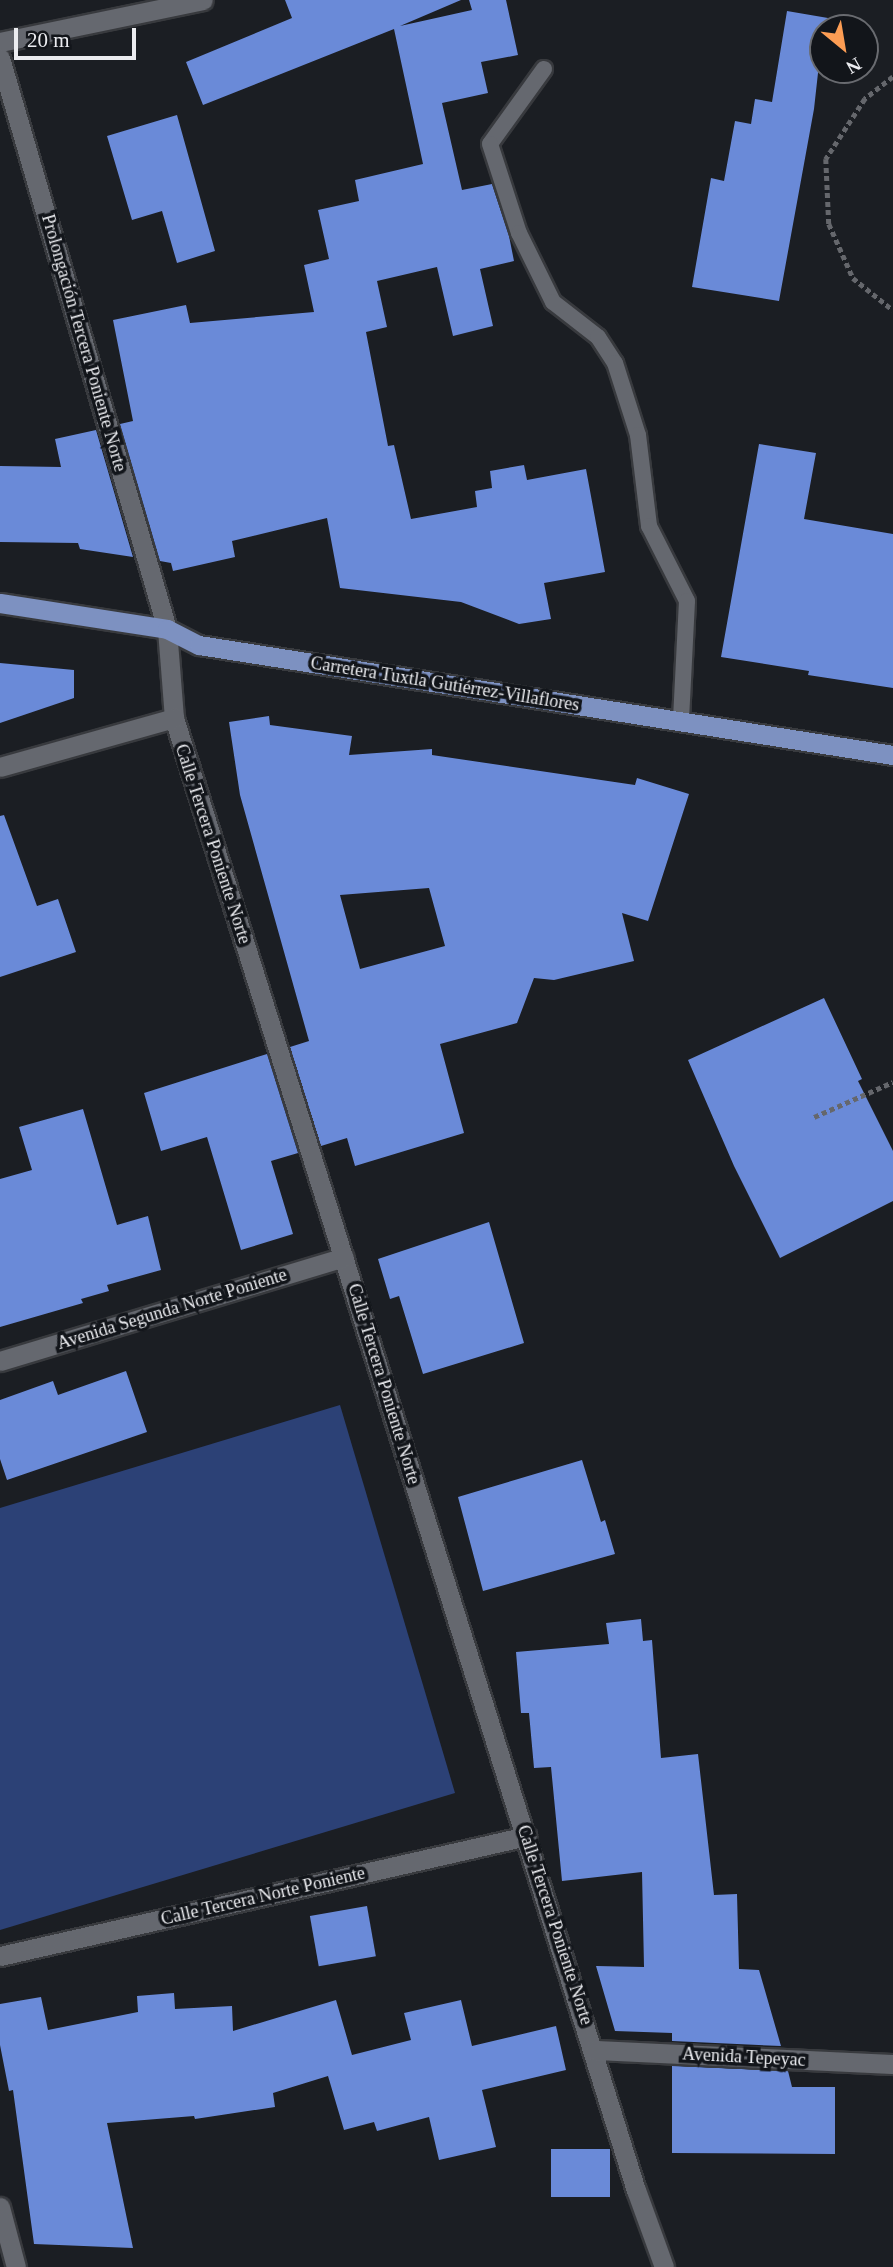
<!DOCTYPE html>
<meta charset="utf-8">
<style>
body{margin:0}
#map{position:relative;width:893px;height:2267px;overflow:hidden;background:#1b1e23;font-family:Georgia,serif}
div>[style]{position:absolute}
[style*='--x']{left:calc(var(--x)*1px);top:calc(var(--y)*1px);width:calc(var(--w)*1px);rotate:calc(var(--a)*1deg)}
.green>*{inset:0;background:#2c4176}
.building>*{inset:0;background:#6a8ad8;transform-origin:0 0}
.path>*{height:4.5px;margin-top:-2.25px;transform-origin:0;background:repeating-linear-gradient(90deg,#65676c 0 5px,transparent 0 8.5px)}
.roads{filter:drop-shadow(2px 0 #383a3e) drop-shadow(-2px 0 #383a3e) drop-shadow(0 2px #383a3e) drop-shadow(0 -2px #383a3e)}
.service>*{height:16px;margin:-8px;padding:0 8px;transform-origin:8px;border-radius:8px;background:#65686f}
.minor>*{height:19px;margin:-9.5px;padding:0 9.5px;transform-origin:9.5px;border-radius:9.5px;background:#65686f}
.primary>*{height:19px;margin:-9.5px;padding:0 9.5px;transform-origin:9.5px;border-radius:9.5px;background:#7d91c1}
span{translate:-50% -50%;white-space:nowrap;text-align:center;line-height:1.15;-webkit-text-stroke:7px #12151a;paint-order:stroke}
.street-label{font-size:18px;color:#ebecf0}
.north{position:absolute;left:809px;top:14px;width:70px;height:70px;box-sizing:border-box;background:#12151a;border:2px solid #696b70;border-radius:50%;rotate:150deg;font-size:19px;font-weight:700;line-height:28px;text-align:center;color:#ebecf0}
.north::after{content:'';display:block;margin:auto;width:24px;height:32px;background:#fc9d54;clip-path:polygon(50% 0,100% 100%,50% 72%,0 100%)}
.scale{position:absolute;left:14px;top:28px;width:122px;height:32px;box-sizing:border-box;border:4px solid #ebecf0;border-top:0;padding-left:9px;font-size:21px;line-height:24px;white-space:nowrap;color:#ebecf0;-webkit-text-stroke:5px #12151a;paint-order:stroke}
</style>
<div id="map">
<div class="green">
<div style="clip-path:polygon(340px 1405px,455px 1793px,0 1930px,0 1508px)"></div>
</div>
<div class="building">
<div style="clip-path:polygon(285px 0,461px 0,400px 26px,472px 10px,469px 0,506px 0,518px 55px,481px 62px,488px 93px,442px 103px,462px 190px,492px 184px,509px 236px,514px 261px,480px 269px,493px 326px,453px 336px,437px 267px,377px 281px,387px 327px,366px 332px,388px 446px,394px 445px,411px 519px,477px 507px,475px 491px,492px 488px,490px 471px,524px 465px,527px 480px,586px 469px,605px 572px,544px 583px,551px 619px,519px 624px,461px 602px,340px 588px,327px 518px,232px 541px,235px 557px,173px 571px,171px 563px,160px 561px,120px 424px,133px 421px,113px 320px,186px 305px,190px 323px,314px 312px,304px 265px,329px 259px,318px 210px,359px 201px,355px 180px,423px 164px,394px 29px,203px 105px,186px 62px,292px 18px)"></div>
<div style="clip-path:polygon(787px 11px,828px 18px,826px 28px,823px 28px,814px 109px,779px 301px,692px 287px,711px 178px,724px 181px,735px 121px,751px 124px,755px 99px,772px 102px)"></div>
<div style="clip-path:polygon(177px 115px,215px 251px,177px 263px,162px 211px,132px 220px,107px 136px)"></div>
<div style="clip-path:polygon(96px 430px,133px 557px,80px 549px,78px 543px,0 542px,0 466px,61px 467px,55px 439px)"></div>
<div style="clip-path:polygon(759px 444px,816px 453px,804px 519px,893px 534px,893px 688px,808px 675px,809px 671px,721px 657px)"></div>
<div style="clip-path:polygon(0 663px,74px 670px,74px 698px,0 723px)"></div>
<div style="clip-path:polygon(evenodd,269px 716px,270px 725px,352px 736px,349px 755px,432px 749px,432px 755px,635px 785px,637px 778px,689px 794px,648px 921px,622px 913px,634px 961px,554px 980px,534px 978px,517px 1023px,440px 1044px,464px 1133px,355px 1166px,347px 1138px,321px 1146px,290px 1047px,309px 1041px,240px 795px,229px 722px,269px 716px,429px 888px,445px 946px,360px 969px,340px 895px,429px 888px)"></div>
<div style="clip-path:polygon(4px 815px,37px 906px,58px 899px,76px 952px,0 977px,0 816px)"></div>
<div style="clip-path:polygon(824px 998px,862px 1079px,858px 1081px,893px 1151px,893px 1201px,780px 1258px,734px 1166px,688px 1060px)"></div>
<div style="clip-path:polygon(267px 1054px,298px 1153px,271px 1161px,293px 1234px,241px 1250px,207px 1137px,161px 1151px,144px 1093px)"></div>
<div style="clip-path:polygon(83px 1109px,117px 1225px,148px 1216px,161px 1270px,107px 1285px,109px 1291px,81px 1299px,83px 1303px,0 1327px,0 1179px,32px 1170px,19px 1127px)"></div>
<div style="clip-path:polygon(489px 1222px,524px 1343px,423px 1374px,399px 1296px,390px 1299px,378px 1259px)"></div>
<div style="clip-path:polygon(126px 1371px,147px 1432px,7px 1480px,0 1459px,0 1400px,53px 1381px,58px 1395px)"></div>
<div style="clip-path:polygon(582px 1460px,601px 1522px,605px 1520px,615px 1554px,483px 1591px,458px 1497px)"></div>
<div style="clip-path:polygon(641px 1619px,643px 1641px,652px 1640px,661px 1758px,698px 1754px,714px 1895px,737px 1894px,739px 1969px,759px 1970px,781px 2046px,672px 2041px,672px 2033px,615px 2031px,596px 1966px,644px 1967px,642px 1872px,562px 1881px,551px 1767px,534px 1768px,529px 1713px,521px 1713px,516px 1652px,609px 1644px,606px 1623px)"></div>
<div style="left:367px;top:1906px;width:51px;height:58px;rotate:80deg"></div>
<div style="clip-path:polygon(174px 1993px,175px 2009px,232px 2006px,233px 2031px,336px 2000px,352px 2055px,411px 2040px,404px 2013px,461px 2000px,472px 2046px,556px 2026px,566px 2070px,482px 2090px,496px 2147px,439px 2160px,429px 2117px,377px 2131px,374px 2122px,344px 2130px,328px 2076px,273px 2093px,275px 2107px,195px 2119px,194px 2116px,107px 2123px,133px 2248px,34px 2244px,13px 2090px,9px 2091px,0 2045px,0 2004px,41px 1997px,48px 2030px,138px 2012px,137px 1996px)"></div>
<div style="clip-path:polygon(672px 2066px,788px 2071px,792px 2087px,835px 2087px,835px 2154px,672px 2153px)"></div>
<div style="left:551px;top:2149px;width:59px;height:48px"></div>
</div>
<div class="path">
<div style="--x:893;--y:77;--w:36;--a:142"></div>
<div style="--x:865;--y:99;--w:72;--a:123"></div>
<div style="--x:826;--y:159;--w:65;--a:87.4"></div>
<div style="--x:829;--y:224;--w:59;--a:66"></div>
<div style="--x:853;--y:278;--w:51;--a:38.7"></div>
<div style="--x:814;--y:1117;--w:86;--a:-23.9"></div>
</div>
<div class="roads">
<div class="service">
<div style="--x:544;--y:69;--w:92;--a:125.8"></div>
<div style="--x:490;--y:144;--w:94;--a:72"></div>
<div style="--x:519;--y:233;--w:77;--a:63.8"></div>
<div style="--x:553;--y:302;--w:57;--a:37.9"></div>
<div style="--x:598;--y:337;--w:31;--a:57"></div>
<div style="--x:615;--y:363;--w:76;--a:72.3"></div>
<div style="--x:638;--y:435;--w:92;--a:83.1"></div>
<div style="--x:649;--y:526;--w:84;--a:63.1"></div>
<div style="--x:687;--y:601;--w:120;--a:92.9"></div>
</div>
<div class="minor">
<div style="--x:0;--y:42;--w:207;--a:-11.7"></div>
<div style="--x:0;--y:58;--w:595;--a:73.7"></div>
<div style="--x:167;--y:629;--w:89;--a:85.5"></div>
<div style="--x:174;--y:718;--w:1543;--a:72.58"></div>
<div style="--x:636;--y:2190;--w:82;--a:70"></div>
<div style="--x:0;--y:767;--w:181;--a:-15.7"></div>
<div style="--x:0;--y:1361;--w:359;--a:-16.8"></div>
<div style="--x:0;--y:1956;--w:540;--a:-12.83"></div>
<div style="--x:595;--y:2050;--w:298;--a:2.7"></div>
<div style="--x:0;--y:2207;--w:62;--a:75.1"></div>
</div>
<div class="primary">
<div style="--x:0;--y:603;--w:169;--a:8.8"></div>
<div style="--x:167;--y:629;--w:36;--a:27"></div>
<div style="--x:199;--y:645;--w:703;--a:9.01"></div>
</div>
</div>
<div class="street-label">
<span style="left:84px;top:343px;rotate:74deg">Prolongación Tercera Poniente Norte</span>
<span style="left:445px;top:684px;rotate:9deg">Carretera Tuxtla Gutiérrez-Villaflores</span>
<span style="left:213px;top:844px;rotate:72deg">Calle Tercera Poniente Norte</span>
<span style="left:172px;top:1309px;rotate:-17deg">Avenida Segunda Norte Poniente</span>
<span style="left:384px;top:1384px;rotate:73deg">Calle Tercera Poniente Norte</span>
<span style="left:263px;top:1896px;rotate:-13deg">Calle Tercera Norte Poniente</span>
<span style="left:555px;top:1925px;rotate:72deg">Calle Tercera Poniente Norte</span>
<span style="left:744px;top:2057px;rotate:3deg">Avenida Tepeyac</span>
</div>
<div class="north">N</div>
<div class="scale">20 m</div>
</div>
